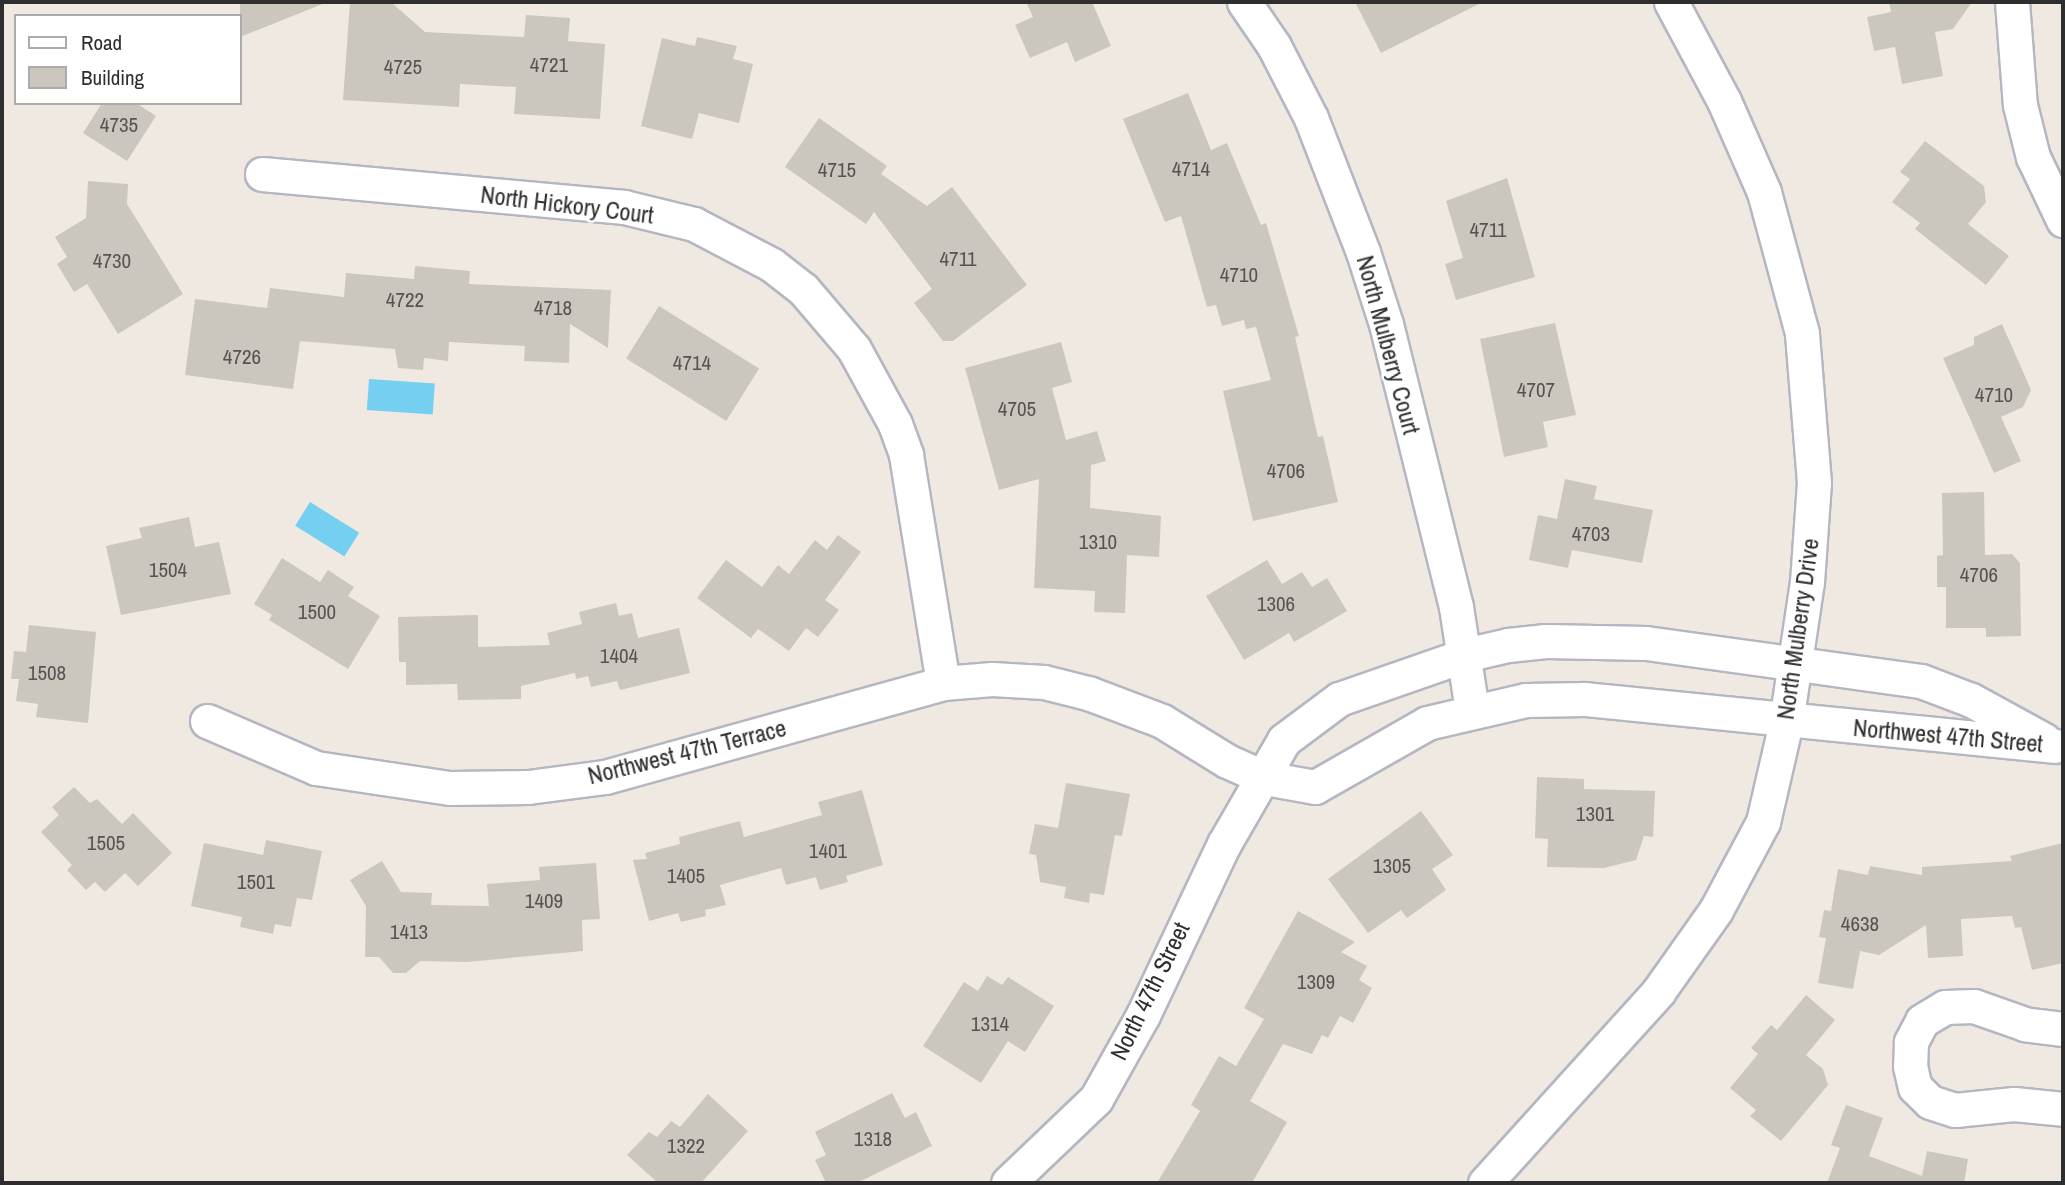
<!DOCTYPE html>
<style>
body{margin:0}
#map{position:relative;width:2065px;height:1185px;overflow:hidden;background:#efe9e1;font-family:"Archivo Narrow",sans-serif}
div>[style]{position:absolute}
[style*='--x']{left:calc(var(--x)*1px);top:calc(var(--y)*1px);width:calc(var(--w)*1px);rotate:calc(var(--a)*1deg)}
.water>*{inset:0;background:#75cff0;transform-origin:0 0}
.building>*{inset:0;background:#cbc7bf;transform-origin:0 0}
.roads{filter:drop-shadow(2px 0 #b4b7c1) drop-shadow(-2px 0 #b4b7c1) drop-shadow(0 2px #b4b7c1) drop-shadow(0 -2px #b4b7c1)}
.minor>*{height:33px;margin:-16.5px;padding:0 16.5px;transform-origin:16.5px;border-radius:16.5px;background:#fff}
span{translate:-50% -50%;white-space:nowrap;text-align:center;line-height:1.15;-webkit-text-stroke:5px #fff;paint-order:stroke}
.number-label{font-size:21px;color:#555452}
.number-label span{-webkit-text-stroke-width:0}
.street-label{font-size:24px;color:#2e2e2e}
.frame{position:absolute;inset:0;border:4px solid #2e2e2e;pointer-events:none}
.legend{position:absolute;left:14px;top:14px;width:228px;height:91px;box-sizing:border-box;background:#fff;border:2px solid #ababab;margin:0;padding:9px 12px;list-style:none;font-size:21px;color:#2e2e2e}
.legend li{display:flex;align-items:center;gap:14px;height:35px}
.legend b{width:35px;border:2px solid #ababab}
</style>
<div id="map">
<div class="water">
<div style="left:369px;top:379px;width:66px;height:31px;rotate:4deg"></div>
<div style="left:310px;top:502px;width:58px;height:28px;rotate:32deg"></div>
</div>
<div class="building">
<div style="clip-path:polygon(240px 2px,325px 2px,325px 3px,240px 37px)"></div>
<div style="clip-path:polygon(350px 2px,391px 2px,425px 32px,524px 37px,526px 15px,570px 18px,568px 41px,605px 44px,600px 119px,514px 114px,516px 87px,460px 84px,459px 107px,343px 100px)"></div>
<div style="clip-path:polygon(1026px 2px,1092px 2px,1111px 46px,1075px 62px,1067px 42px,1030px 58px,1015px 25px,1033px 17px)"></div>
<div style="clip-path:polygon(1355px 2px,1483px 2px,1381px 53px)"></div>
<div style="clip-path:polygon(1889px 2px,1972px 2px,1953px 29px,1935px 32px,1943px 76px,1902px 84px,1895px 47px,1874px 51px,1867px 17px,1891px 12px)"></div>
<div style="clip-path:polygon(697px 37px,737px 46px,733px 59px,753px 64px,739px 123px,699px 113px,692px 139px,641px 126px,662px 38px,695px 46px)"></div>
<div style="clip-path:polygon(1188px 93px,1211px 150px,1227px 143px,1261px 225px,1266px 223px,1299px 336px,1295px 337px,1318px 437px,1323px 436px,1338px 502px,1253px 521px,1223px 391px,1271px 380px,1256px 327px,1246px 329px,1244px 320px,1222px 326px,1216px 305px,1207px 307px,1181px 216px,1165px 222px,1123px 119px)"></div>
<div style="clip-path:polygon(102px 103px,136px 103px,156px 116px,127px 161px,83px 133px)"></div>
<div style="clip-path:polygon(819px 118px,887px 166px,881px 174px,927px 206px,952px 187px,1027px 285px,953px 341px,943px 341px,914px 303px,932px 289px,874px 212px,866px 224px,785px 167px)"></div>
<div style="clip-path:polygon(1925px 141px,1984px 186px,1986px 202px,1968px 224px,2009px 256px,1986px 285px,1915px 229px,1920px 223px,1892px 202px,1910px 179px,1900px 172px)"></div>
<div style="clip-path:polygon(1507px 178px,1535px 277px,1456px 300px,1445px 264px,1463px 258px,1446px 201px)"></div>
<div style="clip-path:polygon(88px 181px,128px 184px,127px 204px,183px 294px,118px 334px,87px 284px,74px 292px,57px 264px,67px 257px,55px 237px,86px 218px)"></div>
<div style="clip-path:polygon(415px 266px,470px 271px,469px 284px,611px 290px,608px 348px,570px 324px,569px 363px,524px 361px,525px 346px,449px 342px,448px 361px,424px 358px,423px 370px,398px 368px,395px 349px,300px 341px,293px 389px,185px 375px,195px 299px,267px 308px,270px 288px,344px 297px,346px 273px,414px 279px)"></div>
<div style="left:659px;top:306px;width:118px;height:62px;rotate:32deg"></div>
<div style="clip-path:polygon(1555px 323px,1576px 415px,1543px 422px,1548px 447px,1504px 457px,1480px 339px)"></div>
<div style="clip-path:polygon(2002px 324px,2031px 390px,2023px 407px,2001px 417px,2021px 461px,1994px 473px,1943px 358px,1974px 345px,1974px 337px)"></div>
<div style="clip-path:polygon(1061px 342px,1072px 382px,1052px 388px,1066px 440px,1097px 431px,1106px 461px,1091px 465px,1090px 508px,1161px 516px,1159px 557px,1127px 555px,1125px 613px,1094px 612px,1095px 591px,1034px 588px,1039px 479px,999px 490px,965px 368px)"></div>
<div style="clip-path:polygon(1565px 479px,1597px 486px,1594px 499px,1653px 510px,1642px 563px,1572px 550px,1568px 568px,1529px 560px,1538px 515px,1557px 519px)"></div>
<div style="clip-path:polygon(1984px 492px,1985px 555px,2012px 554px,2020px 563px,2021px 636px,1986px 637px,1986px 628px,1946px 628px,1946px 587px,1937px 587px,1937px 556px,1943px 555px,1942px 493px)"></div>
<div style="clip-path:polygon(189px 517px,195px 547px,219px 542px,231px 594px,121px 615px,106px 546px,142px 538px,139px 528px)"></div>
<div style="clip-path:polygon(838px 535px,861px 552px,825px 600px,839px 610px,818px 637px,806px 628px,789px 651px,758px 629px,751px 638px,697px 598px,726px 560px,762px 587px,778px 565px,789px 574px,815px 540px,827px 550px)"></div>
<div style="clip-path:polygon(282px 558px,320px 582px,328px 570px,354px 587px,348px 596px,380px 616px,348px 669px,269px 620px,272px 615px,254px 604px)"></div>
<div style="clip-path:polygon(1267px 560px,1282px 584px,1302px 572px,1312px 587px,1327px 578px,1347px 611px,1294px 642px,1289px 633px,1244px 660px,1206px 596px)"></div>
<div style="clip-path:polygon(616px 603px,619px 616px,632px 613px,638px 638px,679px 628px,690px 673px,620px 690px,617px 681px,591px 687px,588px 676px,576px 679px,575px 673px,521px 686px,521px 699px,458px 700px,457px 684px,406px 685px,406px 662px,399px 662px,398px 617px,478px 615px,478px 647px,550px 645px,547px 633px,582px 624px,579px 612px)"></div>
<div style="clip-path:polygon(29px 625px,96px 632px,88px 723px,36px 717px,38px 704px,16px 701px,19px 679px,11px 679px,14px 651px,26px 652px)"></div>
<div style="clip-path:polygon(1537px 777px,1584px 779px,1584px 789px,1655px 791px,1653px 837px,1644px 836px,1636px 860px,1604px 868px,1547px 867px,1548px 839px,1535px 838px)"></div>
<div style="clip-path:polygon(1066px 783px,1130px 794px,1122px 836px,1115px 835px,1104px 895px,1090px 893px,1089px 903px,1064px 898px,1066px 887px,1040px 882px,1036px 855px,1029px 854px,1035px 824px,1058px 828px)"></div>
<div style="clip-path:polygon(74px 787px,90px 803px,97px 799px,122px 824px,133px 813px,172px 853px,138px 886px,125px 873px,105px 892px,95px 882px,86px 890px,67px 870px,72px 865px,41px 832px,59px 815px,52px 807px)"></div>
<div style="clip-path:polygon(862px 790px,883px 865px,846px 876px,848px 882px,820px 890px,816px 877px,786px 885px,781px 868px,720px 885px,726px 905px,705px 910px,706px 916px,681px 922px,678px 913px,649px 921px,633px 860px,647px 859px,645px 853px,680px 844px,679px 837px,740px 821px,744px 837px,822px 815px,818px 802px)"></div>
<div style="clip-path:polygon(1421px 811px,1453px 855px,1432px 869px,1446px 890px,1407px 918px,1401px 910px,1368px 933px,1328px 879px)"></div>
<div style="clip-path:polygon(266px 840px,322px 851px,312px 900px,297px 898px,291px 927px,275px 924px,273px 934px,240px 927px,242px 917px,191px 906px,204px 843px,263px 855px)"></div>
<div style="clip-path:polygon(2063px 843px,2063px 963px,2032px 970px,2021px 927px,2015px 928px,2012px 916px,1961px 919px,1963px 956px,1928px 958px,1926px 925px,1879px 955px,1860px 951px,1853px 989px,1818px 983px,1826px 938px,1819px 937px,1824px 910px,1831px 911px,1838px 869px,1868px 875px,1870px 866px,1922px 875px,1922px 867px,2012px 861px,2010px 856px)"></div>
<div style="clip-path:polygon(382px 861px,401px 892px,432px 893px,431px 905px,489px 906px,487px 884px,540px 880px,539px 867px,596px 863px,600px 919px,582px 920px,583px 951px,467px 962px,420px 961px,406px 973px,393px 973px,379px 957px,365px 957px,366px 906px,350px 880px)"></div>
<div style="clip-path:polygon(1298px 911px,1355px 942px,1341px 952px,1367px 966px,1359px 980px,1372px 988px,1353px 1023px,1340px 1016px,1328px 1038px,1322px 1035px,1312px 1054px,1283px 1044px,1250px 1101px,1287px 1122px,1252px 1183px,1157px 1183px,1200px 1111px,1191px 1105px,1219px 1056px,1236px 1066px,1264px 1019px,1244px 1008px)"></div>
<div style="clip-path:polygon(987px 976px,1002px 985px,1008px 977px,1054px 1006px,1025px 1052px,1008px 1041px,981px 1083px,923px 1046px,964px 982px,978px 991px)"></div>
<div style="clip-path:polygon(1806px 995px,1835px 1020px,1806px 1055px,1823px 1069px,1828px 1085px,1781px 1141px,1750px 1116px,1756px 1110px,1730px 1088px,1758px 1054px,1751px 1048px,1771px 1025px,1777px 1030px)"></div>
<div style="clip-path:polygon(892px 1093px,905px 1118px,916px 1112px,932px 1146px,857px 1183px,826px 1183px,815px 1160px,826px 1155px,815px 1132px)"></div>
<div style="clip-path:polygon(708px 1094px,748px 1131px,701px 1183px,658px 1183px,627px 1155px,649px 1132px,657px 1137px,671px 1121px,680px 1127px)"></div>
<div style="clip-path:polygon(1846px 1105px,1883px 1118px,1869px 1156px,1922px 1176px,1927px 1151px,1968px 1159px,1964px 1183px,1827px 1183px,1840px 1148px,1831px 1145px)"></div>
</div>
<div class="roads">
<div class="minor">
<div style="--x:1244;--y:2;--w:53;--a:55.7"></div>
<div style="--x:1274;--y:46;--w:81;--a:62.8"></div>
<div style="--x:1311;--y:118;--w:144;--a:68.8"></div>
<div style="--x:1363;--y:252;--w:76;--a:72.3"></div>
<div style="--x:1386;--y:324;--w:292;--a:76.1"></div>
<div style="--x:1456;--y:607;--w:104;--a:81.2"></div>
<div style="--x:2012;--y:2;--w:103;--a:85.6"></div>
<div style="--x:2020;--y:105;--w:54;--a:76"></div>
<div style="--x:2033;--y:157;--w:70;--a:64.5"></div>
<div style="--x:262;--y:174;--w:364;--a:5.2"></div>
<div style="--x:624;--y:207;--w:72;--a:13.7"></div>
<div style="--x:694;--y:224;--w:88;--a:27.7"></div>
<div style="--x:772;--y:265;--w:39;--a:38"></div>
<div style="--x:803;--y:289;--w:79;--a:49.6"></div>
<div style="--x:854;--y:349;--w:85;--a:61.3"></div>
<div style="--x:895;--y:424;--w:33;--a:70"></div>
<div style="--x:906;--y:455;--w:231;--a:80.8"></div>
<div style="--x:207;--y:721;--w:119;--a:23.3"></div>
<div style="--x:316;--y:768;--w:135;--a:8.5"></div>
<div style="--x:450;--y:788;--w:78;--a:-0.7"></div>
<div style="--x:528;--y:787;--w:78;--a:-7.4"></div>
<div style="--x:605;--y:777;--w:351;--a:-15.5"></div>
<div style="--x:943;--y:683;--w:49;--a:-4.7"></div>
<div style="--x:992;--y:679;--w:52;--a:3.3"></div>
<div style="--x:1044;--y:682;--w:45;--a:14"></div>
<div style="--x:1088;--y:693;--w:79;--a:20.7"></div>
<div style="--x:1162;--y:721;--w:76;--a:31.6"></div>
<div style="--x:1227;--y:761;--w:42;--a:24.1"></div>
<div style="--x:1265;--y:778;--w:51;--a:10.2"></div>
<div style="--x:1315;--y:787;--w:129;--a:-29.7"></div>
<div style="--x:1427;--y:723;--w:102;--a:-13.1"></div>
<div style="--x:1526;--y:700;--w:59;--a:-1"></div>
<div style="--x:1585;--y:699;--w:472;--a:5.7"></div>
<div style="--x:2063;--y:1029;--w:38;--a:-173"></div>
<div style="--x:2025;--y:1024;--w:54;--a:-160.6"></div>
<div style="--x:1974;--y:1006;--w:29;--a:178"></div>
<div style="--x:1945;--y:1007;--w:27;--a:149"></div>
<div style="--x:1922;--y:1021;--w:24;--a:118"></div>
<div style="--x:1911;--y:1042;--w:24;--a:92"></div>
<div style="--x:1910;--y:1066;--w:22;--a:77"></div>
<div style="--x:1915;--y:1087;--w:21;--a:45"></div>
<div style="--x:1930;--y:1102;--w:26;--a:18"></div>
<div style="--x:1955;--y:1110;--w:59;--a:-5.8"></div>
<div style="--x:2014;--y:1104;--w:49;--a:5.8"></div>
<div style="--x:1008;--y:1183;--w:122;--a:-43.7"></div>
<div style="--x:1096;--y:1099;--w:96;--a:-60.8"></div>
<div style="--x:1143;--y:1015;--w:189;--a:-64.7"></div>
<div style="--x:1224;--y:844;--w:120;--a:-60"></div>
<div style="--x:1284;--y:740;--w:69;--a:-36.7"></div>
<div style="--x:1339;--y:699;--w:133;--a:-19.2"></div>
<div style="--x:1465;--y:655;--w:44;--a:-13.1"></div>
<div style="--x:1508;--y:645;--w:38;--a:-6"></div>
<div style="--x:1546;--y:641;--w:100;--a:1.1"></div>
<div style="--x:1646;--y:643;--w:278;--a:7.9"></div>
<div style="--x:1921;--y:681;--w:53;--a:20.8"></div>
<div style="--x:1971;--y:700;--w:83;--a:28.7"></div>
<div style="--x:1485;--y:1183;--w:258;--a:-47.8"></div>
<div style="--x:1658;--y:992;--w:100;--a:-54.7"></div>
<div style="--x:1716;--y:910;--w:100;--a:-61.9"></div>
<div style="--x:1763;--y:822;--w:103;--a:-77"></div>
<div style="--x:1786;--y:722;--w:142;--a:-81.5"></div>
<div style="--x:1807;--y:582;--w:99;--a:-86"></div>
<div style="--x:1814;--y:483;--w:150;--a:-94.6"></div>
<div style="--x:1802;--y:333;--w:146;--a:-105.1"></div>
<div style="--x:1764;--y:192;--w:99;--a:-113.7"></div>
<div style="--x:1724;--y:101;--w:112;--a:-118.2"></div>
</div>
</div>
<div class="number-label">
<span style="left:549px;top:65px">4721</span>
<span style="left:403px;top:67px">4725</span>
<span style="left:119px;top:125px">4735</span>
<span style="left:1191px;top:169px">4714</span>
<span style="left:837px;top:170px">4715</span>
<span style="left:1488px;top:230px">4711</span>
<span style="left:958px;top:259px">4711</span>
<span style="left:112px;top:261px">4730</span>
<span style="left:1239px;top:275px">4710</span>
<span style="left:405px;top:300px">4722</span>
<span style="left:553px;top:308px">4718</span>
<span style="left:242px;top:357px">4726</span>
<span style="left:692px;top:363px">4714</span>
<span style="left:1536px;top:390px">4707</span>
<span style="left:1994px;top:395px">4710</span>
<span style="left:1017px;top:409px">4705</span>
<span style="left:1286px;top:471px">4706</span>
<span style="left:1591px;top:534px">4703</span>
<span style="left:1098px;top:542px">1310</span>
<span style="left:168px;top:570px">1504</span>
<span style="left:1979px;top:575px">4706</span>
<span style="left:1276px;top:604px">1306</span>
<span style="left:317px;top:612px">1500</span>
<span style="left:619px;top:656px">1404</span>
<span style="left:47px;top:673px">1508</span>
<span style="left:1595px;top:814px">1301</span>
<span style="left:106px;top:843px">1505</span>
<span style="left:828px;top:851px">1401</span>
<span style="left:1392px;top:866px">1305</span>
<span style="left:686px;top:876px">1405</span>
<span style="left:256px;top:882px">1501</span>
<span style="left:544px;top:901px">1409</span>
<span style="left:1860px;top:924px">4638</span>
<span style="left:409px;top:932px">1413</span>
<span style="left:1316px;top:982px">1309</span>
<span style="left:990px;top:1024px">1314</span>
<span style="left:873px;top:1139px">1318</span>
<span style="left:686px;top:1146px">1322</span>
</div>
<div class="street-label">
<span style="left:567px;top:205px;rotate:7deg">North Hickory Court</span>
<span style="left:1388px;top:345px;rotate:75deg">North Mulberry Court</span>
<span style="left:1798px;top:629px;rotate:-82deg">North Mulberry Drive</span>
<span style="left:1948px;top:736px;rotate:5deg">Northwest 47th Street</span>
<span style="left:687px;top:752px;rotate:-14deg">Northwest 47th Terrace</span>
<span style="left:1150px;top:991px;rotate:-64deg">North 47th Street</span>
</div>
<div class="frame"></div>
<ul class="legend">
<li><b style="height:9px;background:#fff"></b>Road</li>
<li><b style="height:19px;background:#cbc7bf"></b>Building</li>
</ul>
</div>
